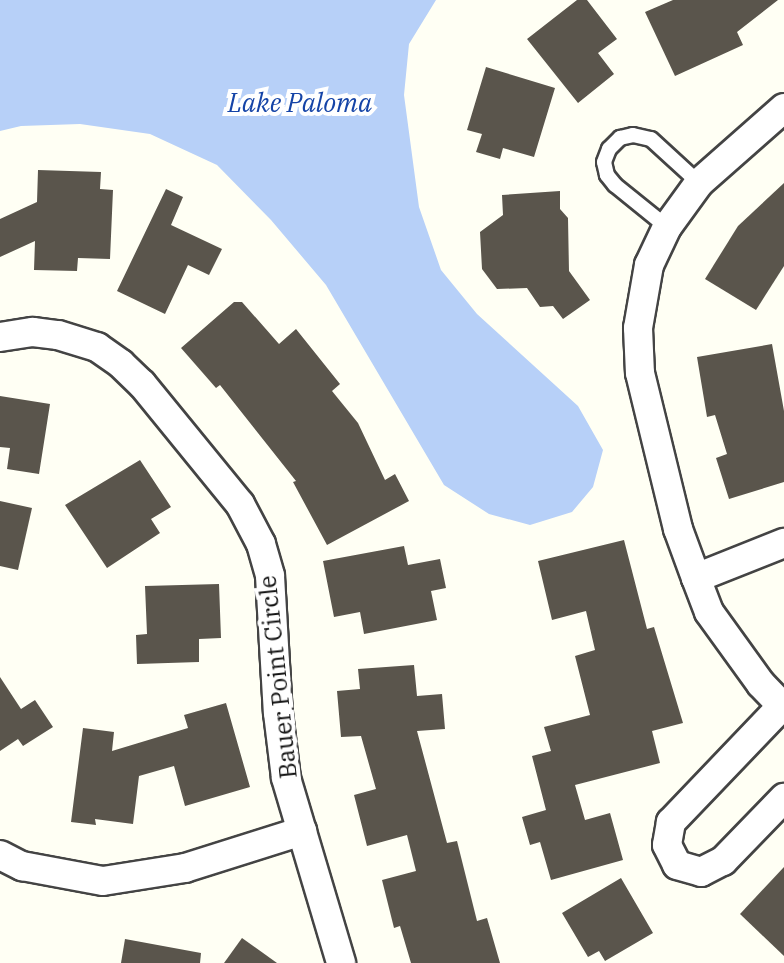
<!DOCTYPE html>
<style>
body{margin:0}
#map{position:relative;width:784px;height:963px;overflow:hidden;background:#fffff4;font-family:"IBM Plex Serif",serif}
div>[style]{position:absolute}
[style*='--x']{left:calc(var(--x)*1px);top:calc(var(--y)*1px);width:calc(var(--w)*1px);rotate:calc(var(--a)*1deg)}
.water>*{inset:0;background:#b7d0f8}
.building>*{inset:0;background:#5a554c}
.roads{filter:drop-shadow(2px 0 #444) drop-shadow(-2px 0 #444) drop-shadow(0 2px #444) drop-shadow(0 -2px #444)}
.lane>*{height:14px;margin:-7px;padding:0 7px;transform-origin:7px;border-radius:7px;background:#fff}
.street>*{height:28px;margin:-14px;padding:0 14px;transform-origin:14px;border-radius:14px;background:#fff}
span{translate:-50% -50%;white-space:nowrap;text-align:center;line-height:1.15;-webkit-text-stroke:8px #fff;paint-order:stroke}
.street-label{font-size:24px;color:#111}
.water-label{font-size:26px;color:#1544a7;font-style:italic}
</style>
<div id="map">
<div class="water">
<div style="clip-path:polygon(0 0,436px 0,409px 44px,404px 95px,419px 207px,441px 270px,477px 314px,578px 406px,603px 450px,593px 487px,572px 512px,530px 525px,489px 514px,444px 485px,326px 285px,271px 220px,217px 165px,150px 134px,80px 124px,21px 126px,0 131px)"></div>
</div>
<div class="building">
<div style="clip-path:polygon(577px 0,587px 0,617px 39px,598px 53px,614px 74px,578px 103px,527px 39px)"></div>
<div style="clip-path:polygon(673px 0,778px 0,737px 32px,743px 45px,675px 76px,645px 12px)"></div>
<div style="clip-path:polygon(486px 67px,555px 88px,534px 157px,503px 148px,500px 159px,476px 152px,482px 134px,467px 130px)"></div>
<div style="clip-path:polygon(38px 170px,101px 172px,100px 189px,113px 190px,110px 259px,78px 258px,77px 271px,34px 270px,35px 241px,0 257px,0 219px,37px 202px)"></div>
<div style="clip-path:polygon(784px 183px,784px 266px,756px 310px,705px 279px,738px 226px)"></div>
<div style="clip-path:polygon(166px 189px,183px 197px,171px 225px,222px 249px,209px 275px,188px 265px,165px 314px,117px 291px)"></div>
<div style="clip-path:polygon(560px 191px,560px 209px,568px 218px,569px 271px,590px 300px,563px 319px,553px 306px,540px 307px,527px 288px,497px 289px,482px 269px,480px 232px,503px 215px,502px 195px)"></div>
<div style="clip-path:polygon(234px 302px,242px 302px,279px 344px,296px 329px,340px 384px,332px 391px,358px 423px,385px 480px,395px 474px,409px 501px,327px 545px,293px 482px,296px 481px,220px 385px,216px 388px,181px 348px)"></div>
<div style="clip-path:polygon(772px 344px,784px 411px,784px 482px,729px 499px,716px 458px,727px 454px,715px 415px,707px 417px,697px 357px)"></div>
<div style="clip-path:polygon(0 396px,50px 404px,39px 474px,7px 469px,10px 448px,0 447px)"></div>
<div style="clip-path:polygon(140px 460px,171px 507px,151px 519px,160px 533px,107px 568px,65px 505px)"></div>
<div style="clip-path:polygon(0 501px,32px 508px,18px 570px,0 566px)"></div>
<div style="clip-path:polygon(624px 540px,647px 629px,654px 627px,683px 723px,652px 731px,660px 763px,575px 785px,585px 820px,610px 813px,623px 860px,551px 880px,540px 842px,530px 845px,522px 817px,546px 810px,532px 756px,551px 751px,544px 727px,590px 715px,575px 656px,595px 650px,586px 611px,552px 620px,538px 561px)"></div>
<div style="clip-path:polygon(404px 546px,408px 565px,440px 559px,446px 588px,431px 591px,437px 620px,364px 634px,360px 612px,334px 617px,323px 561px)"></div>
<div style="clip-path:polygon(219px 584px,221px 638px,199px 639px,199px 662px,137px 664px,136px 635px,147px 634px,145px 586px)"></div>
<div style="clip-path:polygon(414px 665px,417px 696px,442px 694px,445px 729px,417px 731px,447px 843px,457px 841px,477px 921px,487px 918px,500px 963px,411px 963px,400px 926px,394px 928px,382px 880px,416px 871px,407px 835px,367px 846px,354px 795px,376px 789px,361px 736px,341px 737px,337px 691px,360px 689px,358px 669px)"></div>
<div style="clip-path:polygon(0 677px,21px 709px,35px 700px,53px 727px,23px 746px,18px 739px,0 751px)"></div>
<div style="clip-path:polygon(226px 703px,250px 787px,185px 806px,174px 766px,139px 776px,133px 824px,95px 819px,96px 825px,71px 822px,83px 728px,114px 732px,112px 751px,188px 728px,184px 715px)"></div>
<div style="clip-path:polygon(784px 867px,784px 956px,740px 914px)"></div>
<div style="clip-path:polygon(621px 878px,653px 933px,605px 961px,599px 951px,588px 957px,562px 913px)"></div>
<div style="clip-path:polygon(242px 938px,277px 963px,224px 963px)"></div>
<div style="clip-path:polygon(125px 939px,201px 953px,200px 963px,121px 963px)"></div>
</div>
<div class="roads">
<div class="lane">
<div style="--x:667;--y:227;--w:67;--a:-141.1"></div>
<div style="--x:615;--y:185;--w:13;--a:-129"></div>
<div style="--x:607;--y:175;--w:13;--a:-103"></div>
<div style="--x:604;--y:162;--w:14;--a:-69"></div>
<div style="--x:609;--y:149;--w:16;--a:-45"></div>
<div style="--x:620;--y:138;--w:13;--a:-13"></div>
<div style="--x:633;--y:135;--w:18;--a:13"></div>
<div style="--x:651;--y:139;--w:65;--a:42.5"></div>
</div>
<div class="street">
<div style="--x:784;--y:108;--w:113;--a:138.6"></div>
<div style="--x:699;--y:183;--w:54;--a:126"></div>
<div style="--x:667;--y:227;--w:42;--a:115.3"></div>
<div style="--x:649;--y:265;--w:64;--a:99.9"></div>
<div style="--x:638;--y:328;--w:45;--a:87.5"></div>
<div style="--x:640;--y:373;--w:161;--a:76.3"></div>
<div style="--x:678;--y:529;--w:52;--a:69.8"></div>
<div style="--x:696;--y:578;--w:36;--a:69"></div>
<div style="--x:709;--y:612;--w:89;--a:54.2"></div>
<div style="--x:761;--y:684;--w:33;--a:46"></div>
<div style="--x:0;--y:337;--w:33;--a:-9"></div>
<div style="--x:33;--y:332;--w:25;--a:7"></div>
<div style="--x:58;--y:335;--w:41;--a:17.1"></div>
<div style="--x:97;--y:347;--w:29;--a:35"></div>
<div style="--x:121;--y:364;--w:29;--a:44"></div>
<div style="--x:142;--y:384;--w:155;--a:50.8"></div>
<div style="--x:240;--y:504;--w:45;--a:62.3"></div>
<div style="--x:261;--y:544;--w:33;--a:74"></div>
<div style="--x:270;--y:576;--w:137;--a:86.7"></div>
<div style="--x:278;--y:713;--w:65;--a:83"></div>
<div style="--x:286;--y:778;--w:193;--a:73.4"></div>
<div style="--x:696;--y:578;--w:95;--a:-21.7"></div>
<div style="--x:782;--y:706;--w:161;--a:133.7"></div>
<div style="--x:671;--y:822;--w:23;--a:100"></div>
<div style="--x:667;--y:845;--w:22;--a:63"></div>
<div style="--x:677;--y:865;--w:25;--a:16"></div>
<div style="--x:701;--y:872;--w:25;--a:-27"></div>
<div style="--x:723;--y:861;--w:88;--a:-45.9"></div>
<div style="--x:0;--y:855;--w:25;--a:27"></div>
<div style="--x:22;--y:866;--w:82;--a:10.5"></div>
<div style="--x:103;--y:881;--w:83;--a:-9"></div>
<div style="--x:185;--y:868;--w:123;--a:-17.5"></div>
</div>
</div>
<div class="street-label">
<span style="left:278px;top:677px;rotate:-96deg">Bauer Point Circle</span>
</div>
<div class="water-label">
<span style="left:300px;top:103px">Lake Paloma</span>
</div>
</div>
